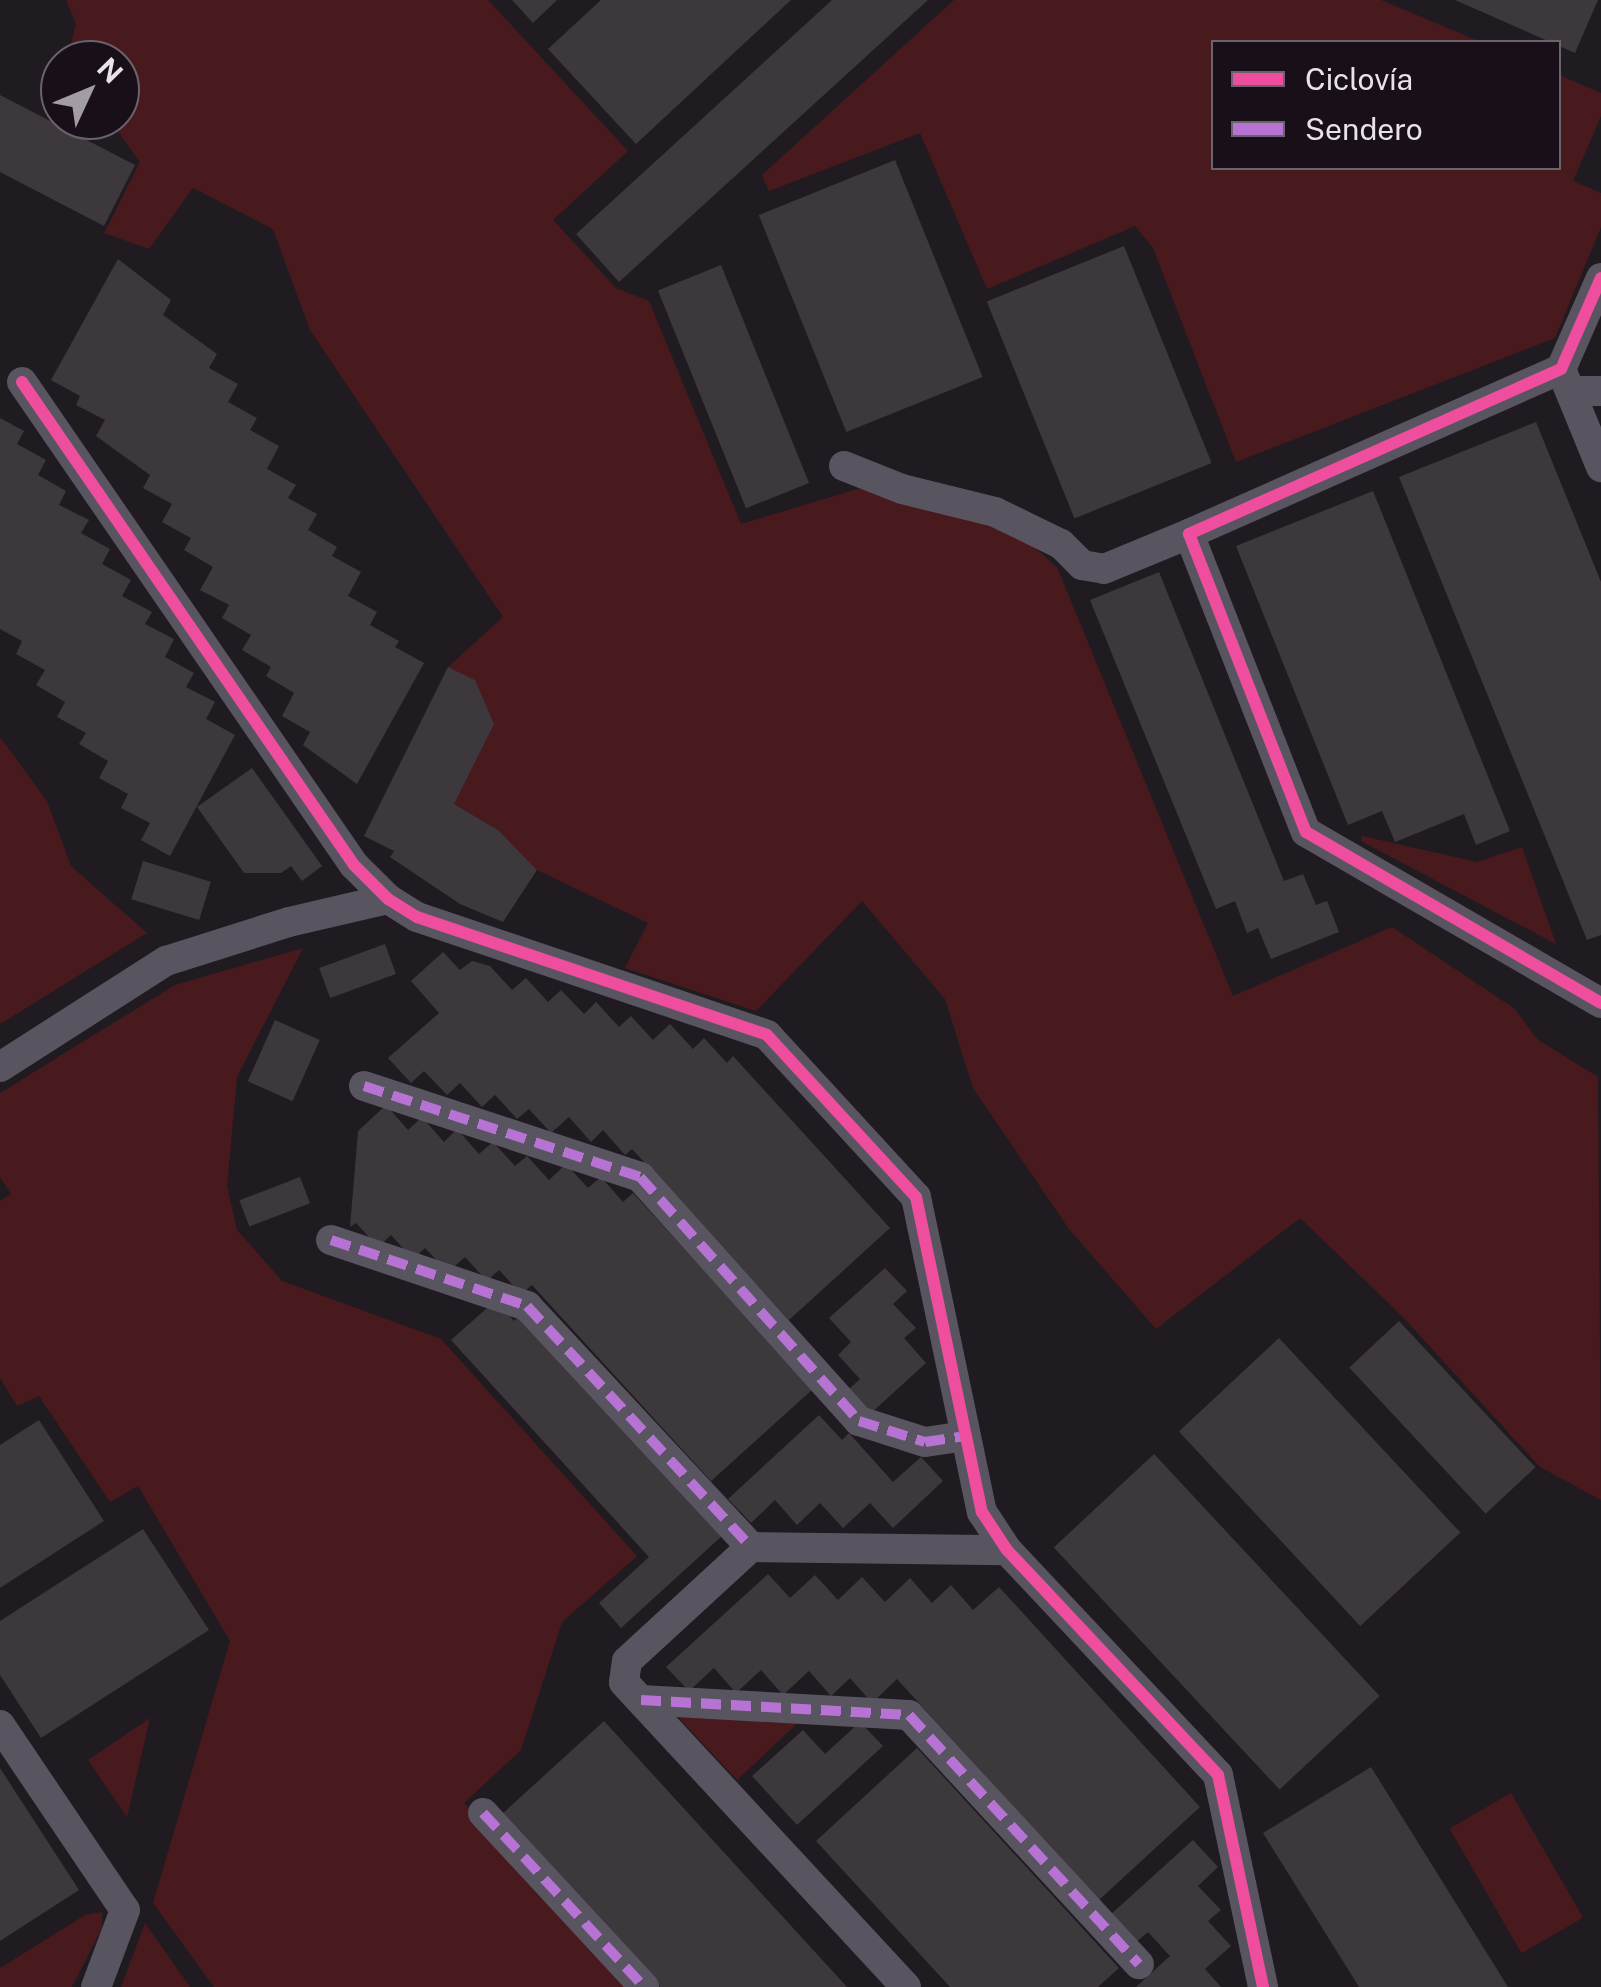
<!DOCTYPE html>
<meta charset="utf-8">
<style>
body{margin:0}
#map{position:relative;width:1601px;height:1987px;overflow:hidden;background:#201b20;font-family:"Public Sans",sans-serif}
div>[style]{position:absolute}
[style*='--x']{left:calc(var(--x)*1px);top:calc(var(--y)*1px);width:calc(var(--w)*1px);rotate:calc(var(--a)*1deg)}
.green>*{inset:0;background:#491a1d;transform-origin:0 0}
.building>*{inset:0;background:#3d383c;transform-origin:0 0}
.street>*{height:30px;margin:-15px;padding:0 15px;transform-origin:15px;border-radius:15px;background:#585560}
.quiet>*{height:10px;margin-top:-5px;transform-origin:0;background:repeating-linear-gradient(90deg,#b673d3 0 20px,transparent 0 30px)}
.cycleway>*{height:12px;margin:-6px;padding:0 6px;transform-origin:6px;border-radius:6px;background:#ef4d9e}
span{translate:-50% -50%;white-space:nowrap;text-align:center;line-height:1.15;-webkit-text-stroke:9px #180f19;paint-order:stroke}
.legend{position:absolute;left:1211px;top:40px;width:350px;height:130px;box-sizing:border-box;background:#180f19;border:2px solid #6b636c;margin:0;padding:12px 18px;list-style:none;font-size:30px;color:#e8e2e9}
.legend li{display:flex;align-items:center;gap:20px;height:50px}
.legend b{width:50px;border:2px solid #6b636c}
.north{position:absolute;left:40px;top:40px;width:100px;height:100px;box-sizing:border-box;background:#180f19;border:2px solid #6b636c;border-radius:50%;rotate:46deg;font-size:28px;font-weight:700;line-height:40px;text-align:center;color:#e8e2e9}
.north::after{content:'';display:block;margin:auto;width:35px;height:45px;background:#a29ca3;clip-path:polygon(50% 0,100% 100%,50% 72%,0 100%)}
</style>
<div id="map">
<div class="green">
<div style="clip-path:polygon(66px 0,488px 0,628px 151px,553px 220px,616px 288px,649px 301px,741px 524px,884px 481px,993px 512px,1057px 567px,1233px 996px,1392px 927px,1515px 1009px,1537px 1039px,1598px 1077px,1601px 1500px,1540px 1467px,1402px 1316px,1300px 1218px,1156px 1329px,1069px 1229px,973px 1088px,945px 999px,862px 901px,756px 1011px,625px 968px,648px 923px,537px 870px,498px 830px,454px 804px,475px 680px,448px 667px,503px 617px,310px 330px,273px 229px,193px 188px,149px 249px,104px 233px,140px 162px,110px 120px,120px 120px,120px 60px,67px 60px,76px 24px)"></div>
<div style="clip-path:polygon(954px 0,1381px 0,1481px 42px,1214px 42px,1214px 168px,1558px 168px,1559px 75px,1601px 93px,1601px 116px,1573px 181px,1601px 193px,1601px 227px,1555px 338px,1236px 462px,1153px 248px,1135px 226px,987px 289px,920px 133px,769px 191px,762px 175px)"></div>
<div style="clip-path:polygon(0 737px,47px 801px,71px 866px,147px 933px,0 1024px)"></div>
<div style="clip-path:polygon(1362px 836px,1477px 862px,1522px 847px,1556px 944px,1361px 841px)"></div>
<div style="clip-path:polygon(303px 948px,237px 1077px,227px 1186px,237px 1230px,282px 1281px,441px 1339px,637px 1556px,562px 1622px,521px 1750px,464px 1803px,627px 1987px,214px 1987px,153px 1903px,230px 1641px,138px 1486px,110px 1502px,39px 1396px,17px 1406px,0 1378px,0 1201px,11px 1194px,0 1177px,0 1093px,175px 985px)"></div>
<div style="clip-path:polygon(678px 1717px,800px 1721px,737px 1780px)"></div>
<div style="clip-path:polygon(150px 1718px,127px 1817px,88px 1760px)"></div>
<div style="left:1511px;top:1793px;width:144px;height:71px;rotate:60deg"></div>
<div style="clip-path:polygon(102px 1912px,102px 1928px,72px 1987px,0 1987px,0 1968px,85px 1915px)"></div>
<div style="clip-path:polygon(145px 1923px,190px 1987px,121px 1987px)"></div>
</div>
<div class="building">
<div style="clip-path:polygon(512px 0,557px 0,533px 23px)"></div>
<div style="clip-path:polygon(601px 0,791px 0,636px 144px,548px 49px)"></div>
<div style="clip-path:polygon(832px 0,928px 0,619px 282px,576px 234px)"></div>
<div style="clip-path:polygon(1455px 0,1598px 0,1575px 53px)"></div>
<div style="clip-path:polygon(0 95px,135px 165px,104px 226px,0 172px)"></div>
<div style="left:895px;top:160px;width:234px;height:147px;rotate:68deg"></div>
<div style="left:1124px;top:246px;width:234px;height:148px;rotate:68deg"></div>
<div style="clip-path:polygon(118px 259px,171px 300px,163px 315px,217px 354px,209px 368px,238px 384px,228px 402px,257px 418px,250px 430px,279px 446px,267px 469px,296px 485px,288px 498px,317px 514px,308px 530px,337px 547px,332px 556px,361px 572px,348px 596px,377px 612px,370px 625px,399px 641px,395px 647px,424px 663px,357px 784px,303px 745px,310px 732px,282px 716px,294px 693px,266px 676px,271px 667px,242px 650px,251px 635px,222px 618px,229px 605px,200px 590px,213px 567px,184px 550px,191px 538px,162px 522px,172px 504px,143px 488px,150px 475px,96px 436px,105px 420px,76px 405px,80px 396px,51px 380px)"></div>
<div style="left:721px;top:265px;width:235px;height:68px;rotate:68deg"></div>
<div style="clip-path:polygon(0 418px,24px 431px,17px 444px,46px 460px,38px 475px,66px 491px,59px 505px,89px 520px,81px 533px,110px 549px,102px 564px,131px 580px,122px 596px,152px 612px,145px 624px,174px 639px,165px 657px,194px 673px,186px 687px,215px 702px,206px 719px,235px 735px,170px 856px,141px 840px,150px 823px,121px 808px,128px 794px,99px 778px,108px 761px,79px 744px,86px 733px,57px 717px,65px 702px,36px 685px,45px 670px,16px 654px,22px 641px,0 629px)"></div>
<div style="clip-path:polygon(1536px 422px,1601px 582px,1601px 935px,1587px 940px,1399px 477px)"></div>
<div style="clip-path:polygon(1373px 491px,1510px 831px,1476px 845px,1464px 814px,1395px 842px,1382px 811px,1348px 825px,1236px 546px)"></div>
<div style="clip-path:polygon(1159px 572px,1284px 881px,1303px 874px,1316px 905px,1327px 901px,1339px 932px,1271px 959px,1258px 928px,1247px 933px,1235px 901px,1216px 909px,1090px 600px)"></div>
<div style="clip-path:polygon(448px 667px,475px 680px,494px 724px,454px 804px,498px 830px,537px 870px,503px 922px,460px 904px,390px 857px,394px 851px,364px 836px)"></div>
<div style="clip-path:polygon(252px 768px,322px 866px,302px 881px,291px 866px,281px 873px,244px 873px,197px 807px)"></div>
<div style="left:143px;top:861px;width:71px;height:40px;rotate:17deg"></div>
<div style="left:385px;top:944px;width:32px;height:70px;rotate:70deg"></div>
<div style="clip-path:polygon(443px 952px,460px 970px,472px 961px,490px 966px,512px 990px,526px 978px,548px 1002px,561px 990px,584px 1014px,596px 1002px,619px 1027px,631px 1016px,653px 1040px,670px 1024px,693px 1049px,704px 1038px,727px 1063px,733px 1056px,890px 1228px,789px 1320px,632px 1149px,625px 1155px,603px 1130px,591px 1142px,569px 1117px,551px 1133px,529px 1109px,517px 1119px,495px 1095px,482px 1107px,460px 1083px,447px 1095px,424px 1071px,411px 1083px,388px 1058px,439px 1013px,411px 981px)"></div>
<div style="left:275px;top:1020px;width:49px;height:67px;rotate:24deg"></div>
<div style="clip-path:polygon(386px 1105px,408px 1130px,422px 1117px,444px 1142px,457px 1129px,479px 1154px,493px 1142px,515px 1166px,527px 1156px,549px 1180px,566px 1164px,588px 1188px,601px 1177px,623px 1202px,633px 1193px,813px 1389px,711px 1481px,532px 1285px,521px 1294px,499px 1270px,487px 1281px,465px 1257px,448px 1272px,425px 1248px,413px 1259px,391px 1235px,378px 1247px,356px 1223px,350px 1227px,358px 1131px)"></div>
<div style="left:300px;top:1177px;width:28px;height:65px;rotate:69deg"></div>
<div style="clip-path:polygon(885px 1268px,907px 1291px,893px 1304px,916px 1328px,904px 1338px,926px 1363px,870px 1414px,849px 1389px,860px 1379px,838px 1355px,851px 1342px,829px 1318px)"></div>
<div style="clip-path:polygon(496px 1300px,514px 1321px,521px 1314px,723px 1535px,621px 1628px,599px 1603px,649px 1557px,451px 1340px)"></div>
<div style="left:1399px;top:1321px;width:200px;height:68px;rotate:47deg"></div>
<div style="left:1279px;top:1338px;width:266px;height:137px;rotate:47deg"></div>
<div style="clip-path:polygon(819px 1415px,842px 1440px,849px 1433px,893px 1482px,921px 1457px,943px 1481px,893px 1528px,870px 1503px,843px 1528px,820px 1503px,797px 1525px,775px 1500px,751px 1523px,728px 1499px)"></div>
<div style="clip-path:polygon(39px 1420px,104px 1521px,0 1588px,0 1445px)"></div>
<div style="left:1154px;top:1454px;width:331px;height:137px;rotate:47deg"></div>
<div style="clip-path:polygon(143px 1529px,209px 1630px,41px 1738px,0 1675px,0 1621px)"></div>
<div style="clip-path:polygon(768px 1574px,790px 1598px,815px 1575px,838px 1600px,862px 1577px,885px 1602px,910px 1578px,932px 1603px,951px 1585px,973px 1610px,999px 1587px,1200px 1807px,1099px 1900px,897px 1679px,872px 1703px,850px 1678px,831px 1696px,809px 1671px,783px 1695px,761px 1670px,736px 1693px,714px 1668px,689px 1691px,666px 1667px)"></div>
<div style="clip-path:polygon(604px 1721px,847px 1987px,660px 1987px,502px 1814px)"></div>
<div style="clip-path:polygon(860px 1722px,883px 1746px,797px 1825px,752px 1776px,803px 1730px,825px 1754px)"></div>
<div style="clip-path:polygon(917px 1748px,1119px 1968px,1098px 1987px,950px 1987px,816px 1841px)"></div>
<div style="clip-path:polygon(1371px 1767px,1508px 1987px,1359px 1987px,1263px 1833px)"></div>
<div style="clip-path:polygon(0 1768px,79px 1890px,0 1941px)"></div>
<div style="clip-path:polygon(1193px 1840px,1218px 1867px,1198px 1886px,1221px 1910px,1208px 1921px,1231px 1946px,1205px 1969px,1221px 1987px,1136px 1987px,1170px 1956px,1148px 1932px,1134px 1944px,1109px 1916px)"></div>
</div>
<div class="street">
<div style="--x:1601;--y:278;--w:99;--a:113.7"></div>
<div style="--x:1561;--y:369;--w:407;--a:156.1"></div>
<div style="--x:1189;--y:534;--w:320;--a:68.6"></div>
<div style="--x:1306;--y:832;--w:341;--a:30.1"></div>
<div style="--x:1561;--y:369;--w:106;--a:67.8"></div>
<div style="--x:22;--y:382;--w:586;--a:55.5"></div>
<div style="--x:354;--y:865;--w:48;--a:45"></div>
<div style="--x:388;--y:899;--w:34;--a:32"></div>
<div style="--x:417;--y:917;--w:369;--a:18.6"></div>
<div style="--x:767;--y:1035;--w:220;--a:47.4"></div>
<div style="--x:916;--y:1197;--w:322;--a:78.2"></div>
<div style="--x:982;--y:1512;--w:45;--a:56.7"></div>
<div style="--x:1007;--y:1550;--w:308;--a:46.8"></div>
<div style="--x:1218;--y:1775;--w:217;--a:78"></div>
<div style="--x:1570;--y:391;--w:31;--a:0"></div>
<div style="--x:844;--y:466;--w:62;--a:21.6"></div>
<div style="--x:902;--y:489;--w:96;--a:13.9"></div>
<div style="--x:995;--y:512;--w:73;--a:25.9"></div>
<div style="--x:1061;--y:544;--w:30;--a:45"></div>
<div style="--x:1082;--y:565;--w:22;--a:10"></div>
<div style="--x:1104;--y:569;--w:92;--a:-22.4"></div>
<div style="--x:0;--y:1067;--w:197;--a:-32.6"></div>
<div style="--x:166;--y:961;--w:129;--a:-17.6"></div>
<div style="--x:289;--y:922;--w:102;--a:-13.1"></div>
<div style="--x:364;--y:1086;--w:291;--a:18.2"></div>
<div style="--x:640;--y:1177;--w:328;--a:48.1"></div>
<div style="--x:859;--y:1421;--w:69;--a:17.7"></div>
<div style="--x:925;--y:1442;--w:40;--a:-8.5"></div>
<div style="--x:331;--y:1240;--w:207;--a:18.6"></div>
<div style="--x:527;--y:1306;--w:329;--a:47.1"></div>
<div style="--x:641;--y:1700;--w:268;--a:3.2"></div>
<div style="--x:909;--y:1715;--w:339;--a:47.3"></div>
<div style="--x:0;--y:1725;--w:223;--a:56"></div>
<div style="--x:125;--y:1910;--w:82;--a:110.6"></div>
<div style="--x:483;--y:1813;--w:237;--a:47.2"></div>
<div style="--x:906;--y:1987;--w:415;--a:-132.8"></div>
<div style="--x:624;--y:1682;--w:21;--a:-82"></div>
<div style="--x:627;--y:1661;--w:168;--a:-42.6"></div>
<div style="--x:751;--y:1547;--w:256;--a:0.7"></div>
</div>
<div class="quiet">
<div style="--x:364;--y:1086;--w:291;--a:18.2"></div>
<div style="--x:640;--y:1177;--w:328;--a:48.1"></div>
<div style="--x:859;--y:1421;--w:69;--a:17.7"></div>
<div style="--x:925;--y:1442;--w:40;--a:-8.5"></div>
<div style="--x:331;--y:1240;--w:207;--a:18.6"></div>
<div style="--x:527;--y:1306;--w:329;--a:47.1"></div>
<div style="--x:641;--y:1700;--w:268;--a:3.2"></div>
<div style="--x:909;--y:1715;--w:339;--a:47.3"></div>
<div style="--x:483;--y:1813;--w:237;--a:47.2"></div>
</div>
<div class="cycleway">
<div style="--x:1601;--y:278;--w:99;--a:113.7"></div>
<div style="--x:1561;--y:369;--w:407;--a:156.1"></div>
<div style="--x:1189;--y:534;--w:320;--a:68.6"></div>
<div style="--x:1306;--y:832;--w:341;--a:30.1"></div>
<div style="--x:22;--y:382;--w:586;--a:55.5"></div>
<div style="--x:354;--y:865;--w:48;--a:45"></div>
<div style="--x:388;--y:899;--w:34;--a:32"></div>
<div style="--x:417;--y:917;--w:369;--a:18.6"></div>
<div style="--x:767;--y:1035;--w:220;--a:47.4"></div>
<div style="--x:916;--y:1197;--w:322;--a:78.2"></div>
<div style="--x:982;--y:1512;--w:45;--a:56.7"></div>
<div style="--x:1007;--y:1550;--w:308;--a:46.8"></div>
<div style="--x:1218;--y:1775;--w:217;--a:78"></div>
</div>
<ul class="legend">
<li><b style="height:12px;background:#ef4d9e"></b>Ciclovía</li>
<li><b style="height:12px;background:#b673d3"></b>Sendero</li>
</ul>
<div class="north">N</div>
</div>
